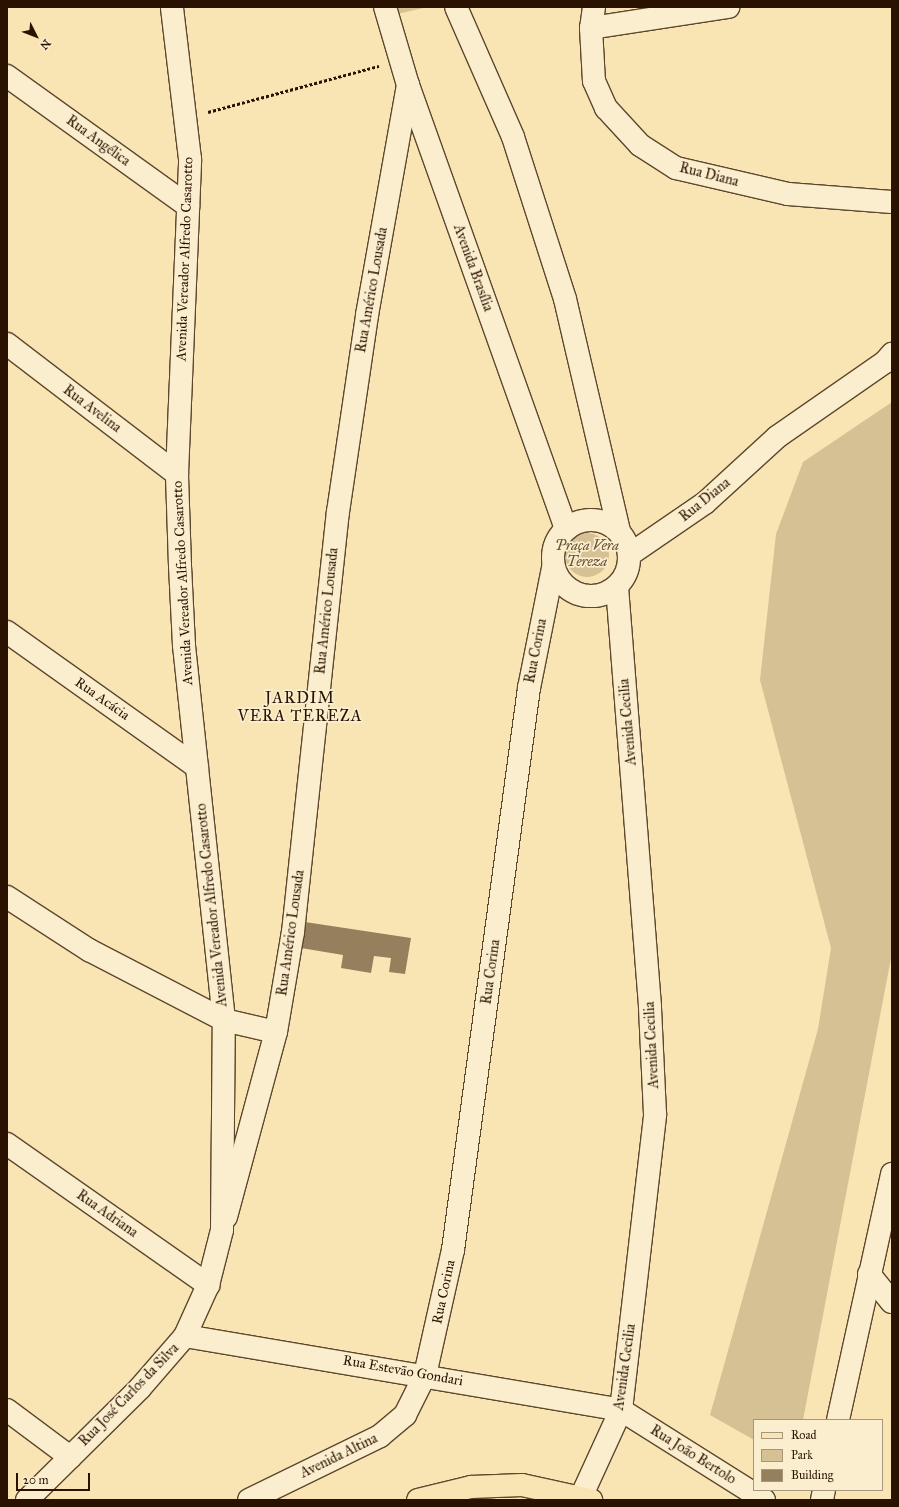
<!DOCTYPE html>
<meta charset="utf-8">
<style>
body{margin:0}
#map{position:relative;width:899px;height:1507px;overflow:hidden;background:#f9e5b4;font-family:"IM FELL Great Primer",serif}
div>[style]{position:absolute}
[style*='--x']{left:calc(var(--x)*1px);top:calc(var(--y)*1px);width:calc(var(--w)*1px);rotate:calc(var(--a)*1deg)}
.green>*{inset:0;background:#d6c195}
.round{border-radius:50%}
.building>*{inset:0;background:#95805e}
.path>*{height:2.5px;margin-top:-1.25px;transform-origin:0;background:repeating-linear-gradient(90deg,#291200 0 3px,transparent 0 5px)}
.roads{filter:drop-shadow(1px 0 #5d472d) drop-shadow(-1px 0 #5d472d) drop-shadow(0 1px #5d472d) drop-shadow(0 -1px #5d472d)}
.minor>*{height:22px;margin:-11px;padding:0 11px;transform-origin:11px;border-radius:11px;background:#fbeece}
.tertiary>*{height:22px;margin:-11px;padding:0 11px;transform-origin:11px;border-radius:11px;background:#fbeece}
.tertiary>.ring{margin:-11px;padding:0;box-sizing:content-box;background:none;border:22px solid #fbeece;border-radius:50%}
.primary>*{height:22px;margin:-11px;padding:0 11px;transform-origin:11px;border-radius:11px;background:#f9e5b4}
span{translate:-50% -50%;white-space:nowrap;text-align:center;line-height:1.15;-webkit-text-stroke:3.5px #fbeece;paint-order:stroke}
.street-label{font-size:14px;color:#291200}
.park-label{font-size:14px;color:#664f34;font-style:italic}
.quarter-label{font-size:16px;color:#291200;letter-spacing:1px}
.frame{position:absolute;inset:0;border:8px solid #291200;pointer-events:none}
.legend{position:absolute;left:753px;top:1419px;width:130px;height:72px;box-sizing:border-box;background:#fbeece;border:1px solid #a7967c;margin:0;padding:5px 7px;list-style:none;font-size:12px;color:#291200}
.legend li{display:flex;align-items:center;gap:8px;height:20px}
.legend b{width:20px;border:1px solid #a7967c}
.north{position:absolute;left:16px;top:16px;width:40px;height:40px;-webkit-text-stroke:3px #fbeece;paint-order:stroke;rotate:132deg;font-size:11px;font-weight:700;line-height:16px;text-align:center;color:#291200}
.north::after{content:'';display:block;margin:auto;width:14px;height:18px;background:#291200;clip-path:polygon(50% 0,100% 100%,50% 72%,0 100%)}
.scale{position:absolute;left:16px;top:1473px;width:74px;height:18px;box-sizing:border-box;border:2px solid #291200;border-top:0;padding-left:5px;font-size:12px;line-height:14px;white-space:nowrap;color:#291200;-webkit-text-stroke:3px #fbeece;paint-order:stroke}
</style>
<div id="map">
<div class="green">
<div style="clip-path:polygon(395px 7px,428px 7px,397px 14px)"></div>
<div style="clip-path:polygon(892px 402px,892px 953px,803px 1420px,754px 1420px,754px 1440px,710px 1415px,818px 1029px,831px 948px,760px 680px,776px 534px,803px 462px)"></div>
<div class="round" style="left:565px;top:533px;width:44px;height:44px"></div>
</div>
<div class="building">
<div style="clip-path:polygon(305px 922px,411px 938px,405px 974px,389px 972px,391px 958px,374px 956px,371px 973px,341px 968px,343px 955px,301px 948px)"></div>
</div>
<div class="path">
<div style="--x:208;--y:112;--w:177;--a:-15.1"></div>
</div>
<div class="roads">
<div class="minor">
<div style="--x:594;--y:7;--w:21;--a:98"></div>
<div style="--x:591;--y:28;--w:53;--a:86.8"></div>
<div style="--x:594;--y:81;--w:30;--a:66"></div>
<div style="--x:606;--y:108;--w:50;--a:47.4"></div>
<div style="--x:640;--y:145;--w:43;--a:32.6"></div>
<div style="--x:676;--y:168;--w:115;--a:13.1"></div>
<div style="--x:788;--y:194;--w:104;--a:4.4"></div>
<div style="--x:591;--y:28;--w:139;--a:-8.7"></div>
<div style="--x:7;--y:76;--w:223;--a:35.7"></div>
<div style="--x:7;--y:344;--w:214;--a:37.4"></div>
<div style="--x:629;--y:555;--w:92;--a:-34.4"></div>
<div style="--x:705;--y:503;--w:98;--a:-42.5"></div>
<div style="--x:777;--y:437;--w:131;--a:-34.8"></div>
<div style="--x:885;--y:362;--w:11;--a:-49"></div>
<div style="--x:7;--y:632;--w:233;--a:35.4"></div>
<div style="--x:7;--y:897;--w:98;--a:32.9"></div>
<div style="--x:89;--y:950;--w:152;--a:27.4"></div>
<div style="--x:224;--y:1020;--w:53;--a:13"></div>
<div style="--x:7;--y:1144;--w:246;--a:35"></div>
<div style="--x:226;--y:1217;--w:192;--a:-74.9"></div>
<div style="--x:276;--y:1032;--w:101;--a:-80.4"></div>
<div style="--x:293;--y:932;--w:422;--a:-83.9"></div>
<div style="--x:338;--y:512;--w:199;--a:-81.6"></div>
<div style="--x:367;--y:315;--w:234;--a:-79.9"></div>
<div style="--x:869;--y:1274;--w:36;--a:51"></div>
<div style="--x:185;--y:1336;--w:442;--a:9.6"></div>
<div style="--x:621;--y:1410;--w:169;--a:32.2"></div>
<div style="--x:7;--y:1410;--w:79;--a:36.7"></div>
<div style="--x:838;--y:1420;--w:252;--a:-77.6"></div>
<div style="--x:249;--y:1500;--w:146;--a:-26"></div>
<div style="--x:380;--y:1436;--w:33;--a:-40"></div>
<div style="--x:405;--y:1415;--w:45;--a:-63.4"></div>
<div style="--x:425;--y:1375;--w:128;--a:-77.4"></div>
<div style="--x:453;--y:1250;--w:567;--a:-82.3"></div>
<div style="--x:529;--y:688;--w:122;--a:-78.7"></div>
<div style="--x:822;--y:1500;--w:10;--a:-79"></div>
</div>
<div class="tertiary">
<div style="--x:385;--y:7;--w:81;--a:73.6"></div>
<div style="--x:408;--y:85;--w:471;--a:70.4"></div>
<div style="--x:456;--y:7;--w:142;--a:66.3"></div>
<div style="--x:513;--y:137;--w:170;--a:72.2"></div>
<div style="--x:565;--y:299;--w:238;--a:76.9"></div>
<div class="ring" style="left:553px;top:520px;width:54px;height:54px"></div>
<div style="--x:582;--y:1495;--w:94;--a:-65.4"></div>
<div style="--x:621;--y:1410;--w:298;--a:-83.4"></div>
<div style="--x:655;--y:1114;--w:108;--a:-92.7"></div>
<div style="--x:650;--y:1006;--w:421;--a:-94.5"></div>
<div style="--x:27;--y:1500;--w:159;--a:-44.7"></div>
<div style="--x:140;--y:1388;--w:69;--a:-49.1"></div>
<div style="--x:185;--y:1336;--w:56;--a:-65.7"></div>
<div style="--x:208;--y:1285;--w:57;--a:-75.7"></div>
<div style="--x:222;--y:1230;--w:210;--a:-89.5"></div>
<div style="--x:224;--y:1020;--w:377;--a:-96.1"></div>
<div style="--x:184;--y:645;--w:79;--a:-92.9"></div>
<div style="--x:180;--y:566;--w:92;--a:-91.9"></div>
<div style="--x:177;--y:474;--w:315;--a:-87.6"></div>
<div style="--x:190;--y:159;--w:153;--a:-96.8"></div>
</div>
<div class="primary">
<div style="--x:418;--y:1500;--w:55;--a:-13.8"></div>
<div style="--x:471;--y:1487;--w:51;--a:-2.2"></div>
<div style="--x:522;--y:1485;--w:71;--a:12.3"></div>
</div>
</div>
<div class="street-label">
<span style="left:98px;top:141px;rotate:36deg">Rua Angélica</span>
<span style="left:709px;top:175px;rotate:14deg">Rua Diana</span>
<span style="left:185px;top:259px;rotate:-88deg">Avenida Vereador Alfredo Casarotto</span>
<span style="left:473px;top:268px;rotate:70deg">Avenida Brasília</span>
<span style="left:372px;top:290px;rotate:-80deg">Rua Américo Lousada</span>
<span style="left:92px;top:409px;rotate:37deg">Rua Avelina</span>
<span style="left:705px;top:500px;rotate:-39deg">Rua Diana</span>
<span style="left:183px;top:583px;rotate:-93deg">Avenida Vereador Alfredo Casarotto</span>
<span style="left:327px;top:611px;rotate:-84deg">Rua Américo Lousada</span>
<span style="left:536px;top:651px;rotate:-79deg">Rua Corina</span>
<span style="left:102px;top:699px;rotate:35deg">Rua Acácia</span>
<span style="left:628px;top:722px;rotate:-95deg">Avenida Cecilia</span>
<span style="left:212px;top:905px;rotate:-96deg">Avenida Vereador Alfredo Casarotto</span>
<span style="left:291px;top:933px;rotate:-82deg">Rua Américo Lousada</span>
<span style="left:491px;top:972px;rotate:-82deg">Rua Corina</span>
<span style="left:652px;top:1045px;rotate:-93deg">Avenida Cecilia</span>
<span style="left:107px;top:1214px;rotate:35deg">Rua Adriana</span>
<span style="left:444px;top:1292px;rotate:-78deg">Rua Corina</span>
<span style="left:625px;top:1367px;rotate:-82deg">Avenida Cecilia</span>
<span style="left:403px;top:1371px;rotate:10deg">Rua Estevão Gondari</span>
<span style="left:129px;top:1395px;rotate:-46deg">Rua José Carlos da Silva</span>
<span style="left:693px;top:1455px;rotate:32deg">Rua João Bertolo</span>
<span style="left:339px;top:1456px;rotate:-26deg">Avenida Altina</span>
</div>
<div class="park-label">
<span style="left:587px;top:554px">Praça Vera<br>Tereza</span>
</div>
<div class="quarter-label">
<span style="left:300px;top:707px">JARDIM<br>VERA TEREZA</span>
</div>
<div class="frame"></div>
<ul class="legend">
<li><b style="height:5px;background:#f9e5b4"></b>Road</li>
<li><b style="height:11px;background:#d6c195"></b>Park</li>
<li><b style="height:11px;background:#95805e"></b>Building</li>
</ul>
<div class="north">N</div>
<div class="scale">20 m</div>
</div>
